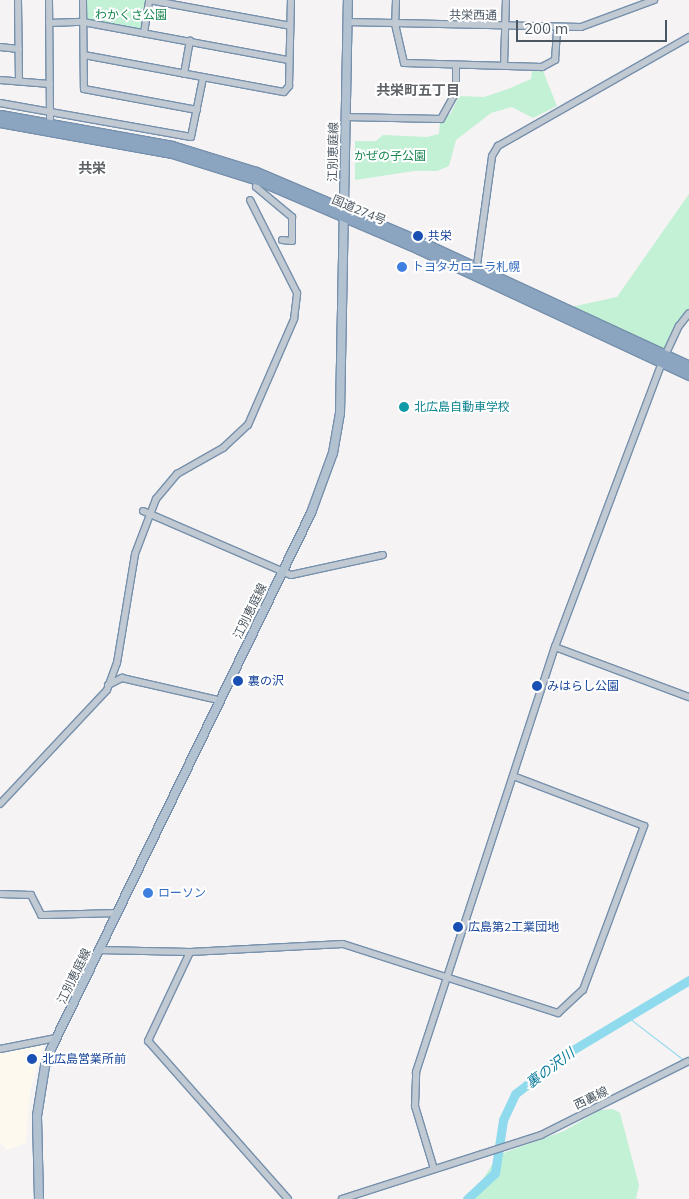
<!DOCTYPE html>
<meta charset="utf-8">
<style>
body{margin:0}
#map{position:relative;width:689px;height:1199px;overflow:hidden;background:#f5f3f3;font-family:Mulish,"Noto Sans JP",sans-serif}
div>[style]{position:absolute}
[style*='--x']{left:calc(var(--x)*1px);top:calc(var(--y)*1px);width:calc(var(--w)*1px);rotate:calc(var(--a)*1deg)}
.commercial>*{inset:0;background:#fdf9ef}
.green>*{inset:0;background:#c3f1d5}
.stream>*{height:1px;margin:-0.5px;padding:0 0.5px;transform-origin:0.5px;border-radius:0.5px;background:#90daee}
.river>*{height:9px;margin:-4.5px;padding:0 4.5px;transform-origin:4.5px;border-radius:4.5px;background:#90daee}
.roads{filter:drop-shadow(1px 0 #7690ad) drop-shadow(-1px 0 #7690ad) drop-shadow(0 1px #7690ad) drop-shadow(0 -1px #7690ad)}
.minor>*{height:6px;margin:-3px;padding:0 3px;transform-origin:3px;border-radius:3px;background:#c1cad2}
.major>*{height:8px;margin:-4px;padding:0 4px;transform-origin:4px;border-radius:4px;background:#b3c2d1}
.highway>*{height:9px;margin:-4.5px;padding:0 4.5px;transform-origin:4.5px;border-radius:4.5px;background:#8ba5c1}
.dots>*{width:14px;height:14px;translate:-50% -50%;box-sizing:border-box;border:2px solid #fff;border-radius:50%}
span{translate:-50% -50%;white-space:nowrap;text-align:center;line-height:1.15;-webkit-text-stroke:4px #fff;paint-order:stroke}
.park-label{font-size:12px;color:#17864f}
.street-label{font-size:12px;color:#4a5661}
.transit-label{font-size:12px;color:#164399}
.left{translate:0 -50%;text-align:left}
.shop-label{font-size:12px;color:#366cbe}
.culture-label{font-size:12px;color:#0d838f}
.neighbourhood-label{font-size:14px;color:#5f6368;font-weight:700}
.water-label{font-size:14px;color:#0c7c9b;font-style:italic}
.scale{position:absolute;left:516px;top:20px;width:151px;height:22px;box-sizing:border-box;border:2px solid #4a5661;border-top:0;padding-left:6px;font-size:15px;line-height:18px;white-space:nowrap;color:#4a5661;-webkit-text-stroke:4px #fff;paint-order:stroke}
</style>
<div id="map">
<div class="commercial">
<div style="clip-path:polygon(44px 1043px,30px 1092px,26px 1143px,7px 1150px,0 1142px,0 1051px)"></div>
</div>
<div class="green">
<div style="clip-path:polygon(83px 0,149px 0,144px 33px,83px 22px)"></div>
<div style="clip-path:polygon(532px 71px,543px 71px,557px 106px,533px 118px,512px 107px,491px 113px,456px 140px,449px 166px,437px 171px,414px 171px,355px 180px,355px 141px,376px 141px,383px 135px,427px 137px,439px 134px,440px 121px,451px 113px,459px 96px,484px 97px,508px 89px,531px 79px)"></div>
<div style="clip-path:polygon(689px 194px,689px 313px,665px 355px,566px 308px,617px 297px)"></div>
<div style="clip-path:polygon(613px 1109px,620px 1113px,639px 1185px,636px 1199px,464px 1199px,480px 1184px,498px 1155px,564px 1131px,600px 1110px)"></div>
</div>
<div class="stream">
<div style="--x:625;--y:1015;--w:76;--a:37.5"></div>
</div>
<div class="river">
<div style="--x:467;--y:1199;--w:38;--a:-43"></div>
<div style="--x:495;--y:1173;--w:54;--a:-81.4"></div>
<div style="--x:503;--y:1120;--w:29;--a:-65"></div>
<div style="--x:515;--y:1094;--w:65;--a:-38.1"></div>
<div style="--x:566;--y:1054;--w:144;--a:-31"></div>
</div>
<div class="roads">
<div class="minor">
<div style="--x:18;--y:0;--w:81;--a:89.3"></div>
<div style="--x:49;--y:0;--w:126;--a:89.5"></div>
<div style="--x:83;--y:0;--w:89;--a:89.4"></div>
<div style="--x:84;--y:89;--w:115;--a:10.5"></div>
<div style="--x:396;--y:0;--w:24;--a:92"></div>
<div style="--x:395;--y:24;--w:40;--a:77"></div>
<div style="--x:404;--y:63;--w:138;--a:1.7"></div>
<div style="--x:542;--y:67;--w:15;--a:-28"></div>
<div style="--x:555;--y:60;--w:32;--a:-86"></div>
<div style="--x:347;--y:22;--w:234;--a:1.2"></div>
<div style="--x:581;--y:27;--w:78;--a:-20.3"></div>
<div style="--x:49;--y:23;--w:34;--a:-2"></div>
<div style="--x:83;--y:22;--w:209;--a:10.5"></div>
<div style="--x:144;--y:33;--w:33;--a:-81"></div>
<div style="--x:149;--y:0;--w:143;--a:10.4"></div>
<div style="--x:0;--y:47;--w:19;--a:6"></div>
<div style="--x:84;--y:55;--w:203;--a:10.5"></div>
<div style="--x:284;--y:92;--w:8;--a:-50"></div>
<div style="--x:289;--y:86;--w:86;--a:-88.7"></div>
<div style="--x:504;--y:66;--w:66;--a:-88.3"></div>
<div style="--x:184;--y:74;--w:34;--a:-80"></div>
<div style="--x:0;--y:80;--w:50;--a:4.6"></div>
<div style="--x:0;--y:103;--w:194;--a:10.1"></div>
<div style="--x:191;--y:137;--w:60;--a:-78.5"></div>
<div style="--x:345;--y:117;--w:96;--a:1.2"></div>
<div style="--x:441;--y:119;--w:31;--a:-61"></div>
<div style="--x:456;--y:92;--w:27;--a:-90"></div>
<div style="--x:258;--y:180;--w:7;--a:106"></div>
<div style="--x:256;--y:187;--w:47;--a:39.8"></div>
<div style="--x:292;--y:217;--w:24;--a:90"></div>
<div style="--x:292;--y:241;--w:10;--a:-174"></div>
<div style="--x:476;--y:272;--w:117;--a:-82.1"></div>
<div style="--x:492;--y:156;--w:12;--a:-59"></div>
<div style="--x:498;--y:146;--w:220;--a:-29.7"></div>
<div style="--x:143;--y:511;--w:161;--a:23.4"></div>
<div style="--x:291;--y:575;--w:94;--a:-12.3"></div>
<div style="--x:555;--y:647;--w:143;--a:20.5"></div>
<div style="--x:108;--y:685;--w:16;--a:-27"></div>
<div style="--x:122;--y:678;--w:98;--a:12.9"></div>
<div style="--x:0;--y:804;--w:156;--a:-46.8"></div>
<div style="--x:107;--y:690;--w:29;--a:-70"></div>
<div style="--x:117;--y:663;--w:110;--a:-80.6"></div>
<div style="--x:135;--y:554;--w:59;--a:-69.1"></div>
<div style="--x:156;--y:499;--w:33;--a:-50"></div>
<div style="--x:177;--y:474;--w:53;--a:-29.5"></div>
<div style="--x:223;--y:448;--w:34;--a:-43"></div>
<div style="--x:248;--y:425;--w:116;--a:-66.5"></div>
<div style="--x:294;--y:319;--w:26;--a:-83"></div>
<div style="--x:297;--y:293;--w:104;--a:-116.8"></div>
<div style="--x:0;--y:894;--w:31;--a:2"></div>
<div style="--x:31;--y:895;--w:22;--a:63"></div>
<div style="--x:41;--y:915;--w:4;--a:0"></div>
<div style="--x:45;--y:915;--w:72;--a:-1.6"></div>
<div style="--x:98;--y:950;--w:92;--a:1.2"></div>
<div style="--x:0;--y:1049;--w:57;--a:-11.1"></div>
<div style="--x:434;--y:1169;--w:66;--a:-106.8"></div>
<div style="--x:415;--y:1106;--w:34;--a:-88"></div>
<div style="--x:416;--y:1072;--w:447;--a:-71.9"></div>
<div style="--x:555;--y:647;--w:304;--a:-69.4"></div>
<div style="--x:662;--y:362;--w:40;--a:-65"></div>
<div style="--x:679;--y:326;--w:16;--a:-52"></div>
<div style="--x:288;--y:1199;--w:211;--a:-131.5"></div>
<div style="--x:148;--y:1041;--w:98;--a:-64.7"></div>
<div style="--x:190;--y:952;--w:153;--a:-3"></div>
<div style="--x:343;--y:944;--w:226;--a:17.8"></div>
<div style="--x:558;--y:1013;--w:34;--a:-43"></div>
<div style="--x:583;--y:990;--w:175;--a:-69.6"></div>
<div style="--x:644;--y:826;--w:140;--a:-159.1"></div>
<div style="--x:342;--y:1199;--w:209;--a:-17.8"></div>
<div style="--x:541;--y:1135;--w:165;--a:-26.6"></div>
</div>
<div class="major">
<div style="--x:39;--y:1199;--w:83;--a:-91.4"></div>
<div style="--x:37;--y:1116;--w:51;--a:-80.9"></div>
<div style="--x:45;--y:1066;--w:18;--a:-71"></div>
<div style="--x:51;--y:1049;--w:596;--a:-64.12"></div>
<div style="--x:311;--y:513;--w:64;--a:-69.9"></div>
<div style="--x:333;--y:453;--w:41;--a:-80.1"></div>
<div style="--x:340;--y:413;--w:413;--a:-88.9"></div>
</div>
<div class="highway">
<div style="--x:0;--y:115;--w:175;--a:10.2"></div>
<div style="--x:172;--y:146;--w:88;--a:17.2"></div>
<div style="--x:256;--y:172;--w:179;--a:23"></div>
<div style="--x:421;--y:242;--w:295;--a:24.8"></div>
<div style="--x:0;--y:122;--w:175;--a:10.2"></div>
<div style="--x:172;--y:153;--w:90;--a:17.4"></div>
<div style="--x:258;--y:180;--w:175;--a:23.2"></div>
<div style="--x:419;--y:249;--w:298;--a:25"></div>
</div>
</div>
<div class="dots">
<div style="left:418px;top:236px;background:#1a4fb4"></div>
<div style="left:402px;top:267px;background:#3f7fe0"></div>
<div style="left:404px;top:407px;background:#0f9aa8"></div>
<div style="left:238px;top:681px;background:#1a4fb4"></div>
<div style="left:537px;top:686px;background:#1a4fb4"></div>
<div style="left:148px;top:893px;background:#3f7fe0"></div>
<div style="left:458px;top:927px;background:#1a4fb4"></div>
<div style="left:32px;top:1059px;background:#1a4fb4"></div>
</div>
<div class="park-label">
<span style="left:131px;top:15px">わかくさ公園</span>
<span style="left:390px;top:156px">かぜの子公園</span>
</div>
<div class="street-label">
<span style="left:473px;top:15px;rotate:1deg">共栄西通</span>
<span style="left:333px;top:152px;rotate:-89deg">江別恵庭線</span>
<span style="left:359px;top:210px;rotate:23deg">国道274号</span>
<span style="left:250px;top:611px;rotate:-64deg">江別恵庭線</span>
<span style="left:74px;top:976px;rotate:-64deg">江別恵庭線</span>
<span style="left:591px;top:1098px;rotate:-26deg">西裏線</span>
</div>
<div class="transit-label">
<span class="left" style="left:428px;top:236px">共栄</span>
<span class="left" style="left:248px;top:681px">裏の沢</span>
<span class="left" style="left:547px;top:686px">みはらし公園</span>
<span class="left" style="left:468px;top:927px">広島第2工業団地</span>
<span class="left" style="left:42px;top:1059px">北広島営業所前</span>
</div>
<div class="shop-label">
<span class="left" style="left:412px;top:267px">トヨタカローラ札幌</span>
<span class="left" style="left:158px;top:893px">ローソン</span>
</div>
<div class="culture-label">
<span class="left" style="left:414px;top:407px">北広島自動車学校</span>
</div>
<div class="neighbourhood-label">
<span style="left:418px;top:90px">共栄町五丁目</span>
<span style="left:92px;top:168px">共栄</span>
</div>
<div class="water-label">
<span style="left:550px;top:1068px;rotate:-37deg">裏の沢川</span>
</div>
<div class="scale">200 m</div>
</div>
